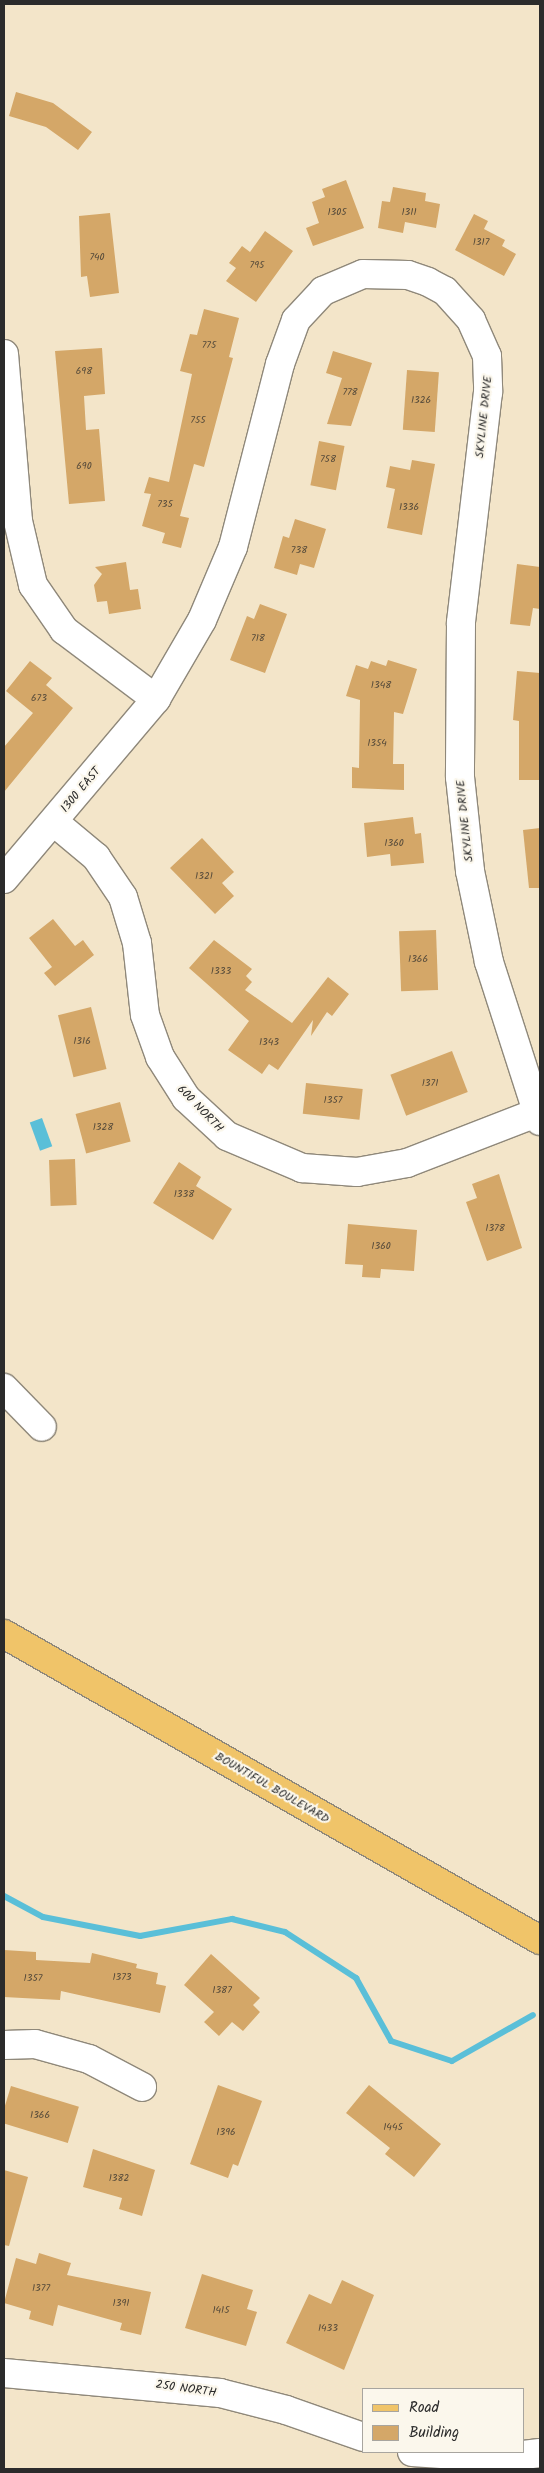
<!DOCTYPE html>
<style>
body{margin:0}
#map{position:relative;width:544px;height:2473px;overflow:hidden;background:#f3e5c9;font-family:Kalam,sans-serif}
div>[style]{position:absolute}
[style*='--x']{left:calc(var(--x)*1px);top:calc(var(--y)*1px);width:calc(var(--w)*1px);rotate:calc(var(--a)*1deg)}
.water>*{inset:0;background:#5abfd8;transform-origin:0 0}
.stream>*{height:6px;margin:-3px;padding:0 3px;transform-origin:3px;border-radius:3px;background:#5abfd8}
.building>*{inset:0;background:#d4a768;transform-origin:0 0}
.roads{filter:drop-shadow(1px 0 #8f887a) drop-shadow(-1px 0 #8f887a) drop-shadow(0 1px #8f887a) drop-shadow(0 -1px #8f887a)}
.minor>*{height:28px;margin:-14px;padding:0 14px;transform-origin:14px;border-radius:14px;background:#fff}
.major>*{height:28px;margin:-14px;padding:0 14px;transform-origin:14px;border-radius:14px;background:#f0c469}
span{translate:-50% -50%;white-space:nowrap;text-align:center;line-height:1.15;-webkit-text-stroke:4.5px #fbf7ec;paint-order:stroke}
.number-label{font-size:10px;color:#554a3a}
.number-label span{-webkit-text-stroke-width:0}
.street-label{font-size:12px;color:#2b2b2b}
.frame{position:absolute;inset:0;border:5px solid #2b2b2b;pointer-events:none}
.legend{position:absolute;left:362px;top:2388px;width:162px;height:65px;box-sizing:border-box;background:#fbf7ec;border:1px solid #a8a59f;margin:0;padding:6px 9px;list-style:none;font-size:15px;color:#2b2b2b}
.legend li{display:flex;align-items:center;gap:10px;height:25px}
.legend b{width:25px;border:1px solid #a8a59f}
</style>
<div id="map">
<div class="water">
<div style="left:42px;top:1118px;width:30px;height:13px;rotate:70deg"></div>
</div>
<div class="stream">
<div style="--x:4;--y:1896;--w:44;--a:28.3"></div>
<div style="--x:43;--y:1917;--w:99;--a:11.1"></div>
<div style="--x:140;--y:1936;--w:94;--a:-10.5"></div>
<div style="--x:232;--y:1919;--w:55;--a:13.8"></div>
<div style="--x:285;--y:1932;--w:85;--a:32.9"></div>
<div style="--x:356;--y:1978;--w:72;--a:60.9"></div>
<div style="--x:391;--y:2041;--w:64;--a:18.2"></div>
<div style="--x:452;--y:2061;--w:93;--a:-29.6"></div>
</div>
<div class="building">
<div style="clip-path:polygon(16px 92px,53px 103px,92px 132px,78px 150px,46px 127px,9px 116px)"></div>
<div style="clip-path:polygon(346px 180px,364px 228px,313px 246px,306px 228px,319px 223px,312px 202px,325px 197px,322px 189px)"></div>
<div style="clip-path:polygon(393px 187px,426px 193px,425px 201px,440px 204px,436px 228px,405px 222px,403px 233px,378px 228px,382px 201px,390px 202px)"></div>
<div style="clip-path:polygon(110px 213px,119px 293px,90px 297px,87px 276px,81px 277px,79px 216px)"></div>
<div style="clip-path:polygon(474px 214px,488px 221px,484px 229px,505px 240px,502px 246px,516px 254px,504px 276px,455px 250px)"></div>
<div style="clip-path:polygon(265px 231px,293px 251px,256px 302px,226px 281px,236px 268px,229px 263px,242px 246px,250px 252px)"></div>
<div style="clip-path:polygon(204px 309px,239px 318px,229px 357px,233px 358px,204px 467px,194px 464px,180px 516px,189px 518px,181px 548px,162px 543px,165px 533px,142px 526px,151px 494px,144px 493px,149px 477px,169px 482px,192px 374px,180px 371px,190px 334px,197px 335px)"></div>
<div style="clip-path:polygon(102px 348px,105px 394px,84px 396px,86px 430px,99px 429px,105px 501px,69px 504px,55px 351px)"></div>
<div style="clip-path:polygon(333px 351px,372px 363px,351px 426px,327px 424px,342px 378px,326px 373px)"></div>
<div style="left:407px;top:370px;width:32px;height:60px;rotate:4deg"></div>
<div style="left:319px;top:441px;width:26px;height:45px;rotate:11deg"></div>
<div style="clip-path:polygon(412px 460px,435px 464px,422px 535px,387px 528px,395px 489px,386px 487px,390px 466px,410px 470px)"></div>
<div style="clip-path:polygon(295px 519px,326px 529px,314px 568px,300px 564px,297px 575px,274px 568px,283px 536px,289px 538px)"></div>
<div style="clip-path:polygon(126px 562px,130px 590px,138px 589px,141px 609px,109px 614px,107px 601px,97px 602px,94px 585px,102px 574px,95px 567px)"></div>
<div style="clip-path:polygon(517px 564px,540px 567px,540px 609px,533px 608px,530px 626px,510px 624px)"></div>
<div style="clip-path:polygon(260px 604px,287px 614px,265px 673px,230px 660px,247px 616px,254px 619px)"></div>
<div style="clip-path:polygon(388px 660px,417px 669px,403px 714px,394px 712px,393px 764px,404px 764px,404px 790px,352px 788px,352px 767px,359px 768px,360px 700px,346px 696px,356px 665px,368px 669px,371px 661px,386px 666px)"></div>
<div style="clip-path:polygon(30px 661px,52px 678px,46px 685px,73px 708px,4px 792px,4px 747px,33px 713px,6px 691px)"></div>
<div style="clip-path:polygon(517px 671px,540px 673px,540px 780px,519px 780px,519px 721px,513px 720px)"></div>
<div style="clip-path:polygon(413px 817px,415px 834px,421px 833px,424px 863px,391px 866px,390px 854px,367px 857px,364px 823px)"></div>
<div style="clip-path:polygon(540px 828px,540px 888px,529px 888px,523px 830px)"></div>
<div style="clip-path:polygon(202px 838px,234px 872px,222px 883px,234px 896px,215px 914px,170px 868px)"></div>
<div style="clip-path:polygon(53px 919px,75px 946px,83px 940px,94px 955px,55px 986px,44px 973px,52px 967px,29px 938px)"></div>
<div style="left:436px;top:930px;width:60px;height:37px;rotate:88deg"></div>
<div style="clip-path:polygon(214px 940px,252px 969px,246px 976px,252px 982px,245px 990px,292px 1023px,328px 977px,349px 994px,332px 1016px,327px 1012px,311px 1036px,313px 1020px,278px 1070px,269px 1064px,262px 1074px,228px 1050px,249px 1021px,189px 968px)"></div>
<div style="left:91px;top:1007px;width:64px;height:34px;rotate:76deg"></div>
<div style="left:452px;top:1051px;width:44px;height:66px;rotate:69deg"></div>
<div style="left:306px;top:1083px;width:57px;height:31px;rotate:6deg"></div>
<div style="left:120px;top:1102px;width:41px;height:46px;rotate:75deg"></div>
<div style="left:75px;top:1159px;width:46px;height:26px;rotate:88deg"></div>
<div style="clip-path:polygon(179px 1162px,201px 1177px,196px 1186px,232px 1209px,213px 1240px,153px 1203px)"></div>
<div style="clip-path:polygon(499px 1174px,522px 1248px,487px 1261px,466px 1202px,477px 1198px,472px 1184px)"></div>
<div style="clip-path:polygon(348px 1224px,417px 1230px,414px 1271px,381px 1269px,380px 1278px,362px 1277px,363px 1265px,345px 1264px)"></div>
<div style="clip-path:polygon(4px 1950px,36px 1952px,36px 1960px,90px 1963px,92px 1953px,137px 1964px,136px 1968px,158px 1973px,156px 1984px,166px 1986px,160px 2013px,61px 1991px,60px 2000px,4px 1997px)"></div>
<div style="clip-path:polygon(211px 1954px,260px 1998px,253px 2005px,260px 2012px,243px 2031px,232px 2022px,219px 2036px,204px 2022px,214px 2012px,184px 1985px)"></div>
<div style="clip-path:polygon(218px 2085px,262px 2101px,238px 2166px,233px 2164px,228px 2178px,190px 2164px)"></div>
<div style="clip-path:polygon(369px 2085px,441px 2144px,414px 2177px,385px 2154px,390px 2148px,346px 2113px)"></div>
<div style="left:11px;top:2086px;width:71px;height:38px;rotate:17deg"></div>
<div style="clip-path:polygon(93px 2149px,155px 2170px,142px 2216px,119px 2209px,122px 2198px,83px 2187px)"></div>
<div style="clip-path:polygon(4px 2170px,28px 2177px,9px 2246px,4px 2245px)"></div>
<div style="clip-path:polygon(39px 2253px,71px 2263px,67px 2275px,151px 2292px,141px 2335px,120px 2330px,122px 2323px,58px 2305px,53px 2326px,29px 2319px,31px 2311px,4px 2303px,16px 2258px,36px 2264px)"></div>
<div style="clip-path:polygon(202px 2274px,253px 2290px,247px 2309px,257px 2312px,246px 2346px,185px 2328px)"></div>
<div style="clip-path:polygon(342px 2280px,374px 2295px,344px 2370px,286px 2343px,309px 2294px,331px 2304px)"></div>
</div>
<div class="roads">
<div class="minor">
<div style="--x:4;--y:354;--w:168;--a:85.2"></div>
<div style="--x:18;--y:521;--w:66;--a:76.8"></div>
<div style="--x:33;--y:585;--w:55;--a:55.4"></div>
<div style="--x:64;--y:630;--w:115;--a:36.9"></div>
<div style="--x:54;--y:822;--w:55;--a:39.8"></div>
<div style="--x:96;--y:857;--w:48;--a:56"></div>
<div style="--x:123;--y:897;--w:48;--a:73.1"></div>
<div style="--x:137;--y:943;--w:72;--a:83.7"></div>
<div style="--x:145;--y:1015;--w:45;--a:70.3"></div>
<div style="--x:160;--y:1057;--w:49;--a:57.6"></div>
<div style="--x:186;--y:1098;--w:56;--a:42.8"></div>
<div style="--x:227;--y:1136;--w:82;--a:23.1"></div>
<div style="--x:302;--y:1168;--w:55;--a:4.2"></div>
<div style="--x:357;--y:1172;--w:51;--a:-10.2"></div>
<div style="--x:407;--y:1163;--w:138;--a:-21.2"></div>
<div style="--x:4;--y:879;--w:236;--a:-49.8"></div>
<div style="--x:156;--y:699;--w:91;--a:-59.8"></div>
<div style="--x:202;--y:620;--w:79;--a:-67"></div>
<div style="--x:233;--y:547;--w:189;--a:-75.6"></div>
<div style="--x:280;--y:364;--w:47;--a:-70"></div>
<div style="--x:296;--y:320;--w:40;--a:-47"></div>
<div style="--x:323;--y:291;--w:43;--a:-23"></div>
<div style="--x:363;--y:274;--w:45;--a:1.3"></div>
<div style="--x:408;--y:275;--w:21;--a:19"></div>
<div style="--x:428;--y:282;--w:19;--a:28"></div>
<div style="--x:445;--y:291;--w:39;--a:48"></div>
<div style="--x:471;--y:320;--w:39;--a:66"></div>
<div style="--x:487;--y:356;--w:36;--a:88"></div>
<div style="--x:488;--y:392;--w:233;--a:96.7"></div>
<div style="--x:461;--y:623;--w:154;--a:90.4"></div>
<div style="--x:460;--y:777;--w:95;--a:83.9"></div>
<div style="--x:470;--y:871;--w:93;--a:78.2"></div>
<div style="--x:489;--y:962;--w:167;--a:72.2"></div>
<div style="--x:4;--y:1388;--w:54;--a:45.7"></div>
<div style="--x:4;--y:2045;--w:31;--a:-2"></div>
<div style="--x:35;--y:2044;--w:56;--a:15.5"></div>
<div style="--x:89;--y:2059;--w:60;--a:27.8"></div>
<div style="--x:4;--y:2373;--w:217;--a:5.3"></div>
<div style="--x:220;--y:2393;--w:68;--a:14.4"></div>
<div style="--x:286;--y:2410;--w:82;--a:19.3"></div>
<div style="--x:412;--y:2452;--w:87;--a:3.9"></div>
<div style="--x:499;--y:2458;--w:41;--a:-7"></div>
</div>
<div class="major">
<div style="--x:4;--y:1634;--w:617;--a:29.72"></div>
</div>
</div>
<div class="number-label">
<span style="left:337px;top:213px">1305</span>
<span style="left:409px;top:213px">1311</span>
<span style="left:481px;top:243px">1317</span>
<span style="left:97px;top:258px">740</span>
<span style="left:257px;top:266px">795</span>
<span style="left:209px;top:346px">775</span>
<span style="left:84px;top:372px">698</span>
<span style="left:350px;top:393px">778</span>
<span style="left:421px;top:401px">1326</span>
<span style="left:198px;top:421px">755</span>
<span style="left:328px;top:460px">758</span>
<span style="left:84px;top:467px">690</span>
<span style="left:165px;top:505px">735</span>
<span style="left:409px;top:508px">1336</span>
<span style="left:299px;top:551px">738</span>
<span style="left:258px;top:639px">718</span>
<span style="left:381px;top:686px">1348</span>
<span style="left:39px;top:699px">673</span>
<span style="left:377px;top:744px">1354</span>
<span style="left:394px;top:844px">1360</span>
<span style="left:204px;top:877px">1321</span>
<span style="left:418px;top:960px">1366</span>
<span style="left:221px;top:972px">1333</span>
<span style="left:82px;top:1042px">1316</span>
<span style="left:269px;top:1043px">1343</span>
<span style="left:430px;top:1084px">1371</span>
<span style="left:333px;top:1101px">1357</span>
<span style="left:103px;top:1128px">1328</span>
<span style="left:184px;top:1195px">1338</span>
<span style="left:495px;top:1229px">1378</span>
<span style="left:381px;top:1247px">1360</span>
<span style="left:122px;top:1978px">1373</span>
<span style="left:33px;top:1979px">1357</span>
<span style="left:222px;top:1991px">1387</span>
<span style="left:40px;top:2116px">1366</span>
<span style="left:393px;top:2128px">1445</span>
<span style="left:226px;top:2133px">1396</span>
<span style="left:119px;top:2179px">1382</span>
<span style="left:41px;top:2289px">1377</span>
<span style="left:121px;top:2304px">1391</span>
<span style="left:221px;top:2311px">1415</span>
<span style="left:328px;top:2329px">1433</span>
</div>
<div class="street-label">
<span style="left:484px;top:417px;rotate:-84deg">SKYLINE DRIVE</span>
<span style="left:81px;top:790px;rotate:-50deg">1300 EAST</span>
<span style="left:465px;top:821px;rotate:-96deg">SKYLINE DRIVE</span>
<span style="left:200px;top:1109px;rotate:46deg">600 NORTH</span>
<span style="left:272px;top:1788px;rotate:30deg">BOUNTIFUL BOULEVARD</span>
<span style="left:186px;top:2389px;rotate:8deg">250 NORTH</span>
</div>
<div class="frame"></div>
<ul class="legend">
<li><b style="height:6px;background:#f0c469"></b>Road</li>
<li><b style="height:14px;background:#d4a768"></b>Building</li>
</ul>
</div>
